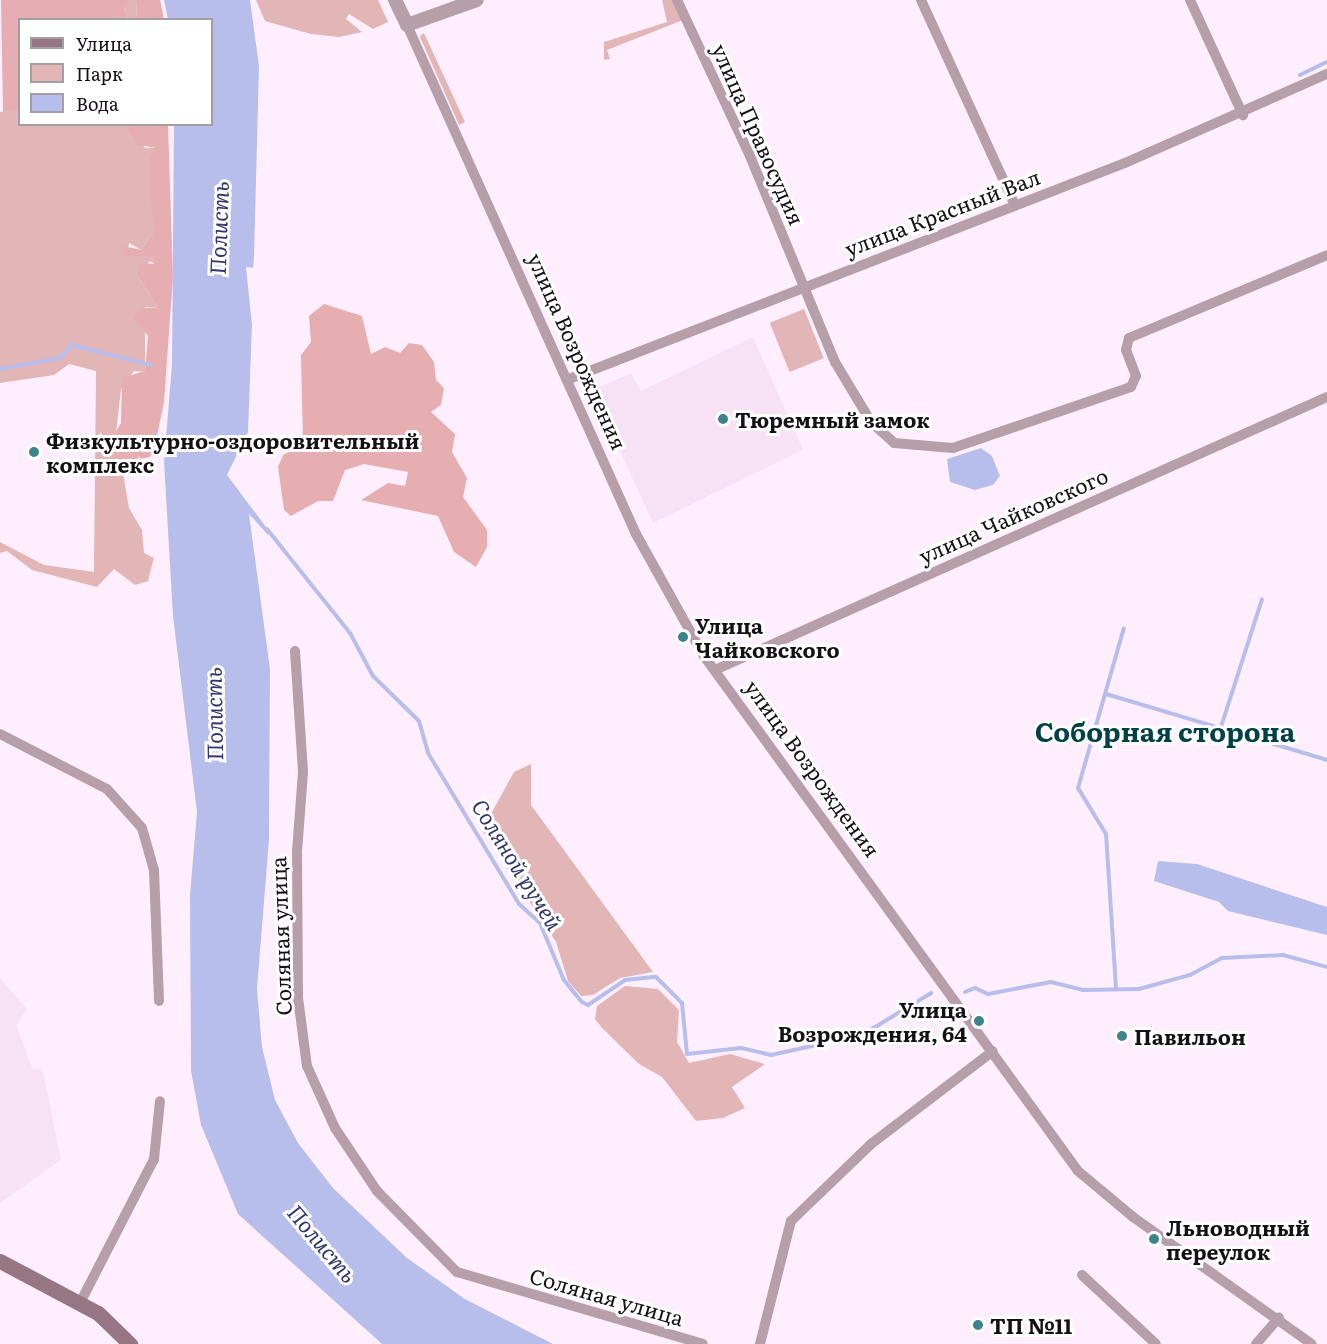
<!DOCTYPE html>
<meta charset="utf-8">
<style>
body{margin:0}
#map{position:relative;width:1327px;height:1344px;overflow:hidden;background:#ffeffe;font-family:Literata,serif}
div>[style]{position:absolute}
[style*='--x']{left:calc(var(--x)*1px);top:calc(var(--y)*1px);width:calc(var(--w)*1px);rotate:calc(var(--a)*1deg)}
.built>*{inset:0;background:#f7e1f5}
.green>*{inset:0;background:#e2b5b6;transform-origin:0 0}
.forest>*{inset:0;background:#e6aeb0}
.water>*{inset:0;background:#b8beec}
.stream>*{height:4px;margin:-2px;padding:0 2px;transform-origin:2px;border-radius:2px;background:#b8beec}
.minor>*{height:10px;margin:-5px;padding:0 5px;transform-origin:5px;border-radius:5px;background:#b69fa8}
.tertiary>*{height:14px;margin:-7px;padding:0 7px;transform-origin:7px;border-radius:7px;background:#b69fa8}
.secondary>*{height:15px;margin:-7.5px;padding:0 7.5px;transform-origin:7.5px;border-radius:7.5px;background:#977683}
.dots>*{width:16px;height:16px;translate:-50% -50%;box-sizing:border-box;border:3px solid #fff;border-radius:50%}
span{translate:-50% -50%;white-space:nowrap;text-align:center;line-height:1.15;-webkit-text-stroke:6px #fff;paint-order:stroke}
.street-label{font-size:21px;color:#151015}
.poi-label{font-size:21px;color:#151015;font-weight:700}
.left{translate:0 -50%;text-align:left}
.right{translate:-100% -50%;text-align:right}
.water-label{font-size:22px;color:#34366e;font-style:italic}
.district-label{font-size:27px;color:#004148;font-weight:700}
.legend{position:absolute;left:18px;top:18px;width:195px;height:108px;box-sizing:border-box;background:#fff;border:2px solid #a19fa1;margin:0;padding:8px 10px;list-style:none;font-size:18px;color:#151015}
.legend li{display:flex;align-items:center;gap:12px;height:30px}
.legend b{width:30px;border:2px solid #a19fa1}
</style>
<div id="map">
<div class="built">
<div style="clip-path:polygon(753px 337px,803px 450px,653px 523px,592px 390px,631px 373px,641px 391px)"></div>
<div style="clip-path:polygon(0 978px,27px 1009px,16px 1025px,33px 1070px,41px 1068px,45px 1080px,61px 1160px,0 1203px)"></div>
</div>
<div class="green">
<div style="clip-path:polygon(129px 0,136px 0,137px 19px,128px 19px,124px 7px)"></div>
<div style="clip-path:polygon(256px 0,378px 0,388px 22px,373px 29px,349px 14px,346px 19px,362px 32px,339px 37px,311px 34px,265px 21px)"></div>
<div style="clip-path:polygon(662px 0,674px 0,683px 20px,607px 50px,610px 59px,604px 60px,604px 42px,667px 22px)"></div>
<div style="clip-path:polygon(423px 33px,425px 35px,465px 122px,459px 125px,420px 37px)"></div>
<div style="clip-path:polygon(19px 109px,20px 124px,127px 125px,145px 148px,157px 148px,150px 156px,154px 231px,141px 250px,129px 243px,127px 256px,153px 255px,154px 264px,150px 261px,137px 275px,158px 308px,145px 307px,145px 372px,134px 371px,121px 389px,116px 433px,129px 508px,142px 530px,144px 553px,154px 558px,148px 581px,135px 585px,114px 569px,97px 587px,32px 570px,7px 551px,0 553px,0 542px,44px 565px,94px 572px,96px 371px,69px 364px,54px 375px,0 383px,0 112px)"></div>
<div style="left:804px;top:309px;width:53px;height:37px;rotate:68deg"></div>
<div style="clip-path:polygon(531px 764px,531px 805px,653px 972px,620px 978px,593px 995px,581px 996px,568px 981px,556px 942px,482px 830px,514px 772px)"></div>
<div style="clip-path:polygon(625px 986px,658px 989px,679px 1010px,677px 1042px,689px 1063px,730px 1054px,765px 1064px,732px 1087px,745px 1108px,723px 1118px,696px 1121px,662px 1077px,639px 1064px,602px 1028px,595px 1019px,597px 1006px)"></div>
</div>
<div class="forest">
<div style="clip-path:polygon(1px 0,129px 0,130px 1px,124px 7px,128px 19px,20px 20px,19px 109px,3px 112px)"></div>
<div style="clip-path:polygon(136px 0,160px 0,164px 19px,137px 19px)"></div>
<div style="clip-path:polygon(127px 125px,168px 125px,173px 277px,164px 402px,154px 451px,150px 457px,124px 462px,105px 449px,121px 423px,122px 378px,145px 371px,148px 336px,133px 317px,141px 308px,158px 308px,137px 275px,140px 263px,154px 264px,153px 256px,125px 256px,124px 246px,141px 250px,154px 231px,149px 187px,150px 156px,156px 148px,138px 145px)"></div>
<div style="clip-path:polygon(324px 304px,362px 316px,371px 354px,385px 347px,400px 353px,409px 343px,422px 345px,434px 362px,436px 380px,444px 388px,441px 405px,431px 412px,455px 434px,452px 452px,467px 478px,463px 497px,487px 530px,487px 547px,476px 567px,454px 552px,438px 516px,361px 500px,388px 483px,405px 486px,408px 472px,364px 464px,345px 470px,333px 501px,318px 501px,291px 516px,284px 510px,278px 467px,283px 455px,303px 445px,301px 355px,311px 342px,309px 316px)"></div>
</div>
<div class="water">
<div style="clip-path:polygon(164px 0,250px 0,259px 66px,254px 258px,253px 268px,246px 267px,252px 325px,248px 432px,227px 475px,269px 531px,268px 535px,249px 514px,270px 669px,269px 840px,257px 989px,262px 1047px,275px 1100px,298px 1143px,333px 1188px,407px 1258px,465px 1299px,553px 1344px,382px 1344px,238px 1214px,201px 1125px,191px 1071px,190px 895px,197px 812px,173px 616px,164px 462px,172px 364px,174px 125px,212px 124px,212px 20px,168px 19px)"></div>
<div style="clip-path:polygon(981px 448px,992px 456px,1000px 476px,993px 485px,975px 490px,950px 482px,947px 459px)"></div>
<div style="clip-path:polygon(1158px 861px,1197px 864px,1327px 907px,1327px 935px,1228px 911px,1219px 902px,1154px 881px)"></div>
</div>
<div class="stream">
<div style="--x:1300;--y:75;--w:30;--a:-26"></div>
<div style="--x:0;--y:369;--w:61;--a:-10.4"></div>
<div style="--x:60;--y:358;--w:18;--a:-47"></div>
<div style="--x:72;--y:345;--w:81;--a:14.4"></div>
<div style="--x:267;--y:529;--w:133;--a:51.4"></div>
<div style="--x:350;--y:633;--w:49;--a:61.9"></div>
<div style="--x:373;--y:676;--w:64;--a:44.4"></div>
<div style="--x:419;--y:721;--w:33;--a:74"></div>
<div style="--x:428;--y:753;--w:176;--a:58.9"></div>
<div style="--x:519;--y:904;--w:28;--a:42"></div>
<div style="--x:540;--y:923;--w:62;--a:67.2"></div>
<div style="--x:564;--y:980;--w:28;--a:51"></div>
<div style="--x:582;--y:1002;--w:7;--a:27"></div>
<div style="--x:588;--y:1005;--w:45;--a:-34"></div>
<div style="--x:625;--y:980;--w:31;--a:-6"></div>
<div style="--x:656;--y:977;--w:37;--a:45"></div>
<div style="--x:682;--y:1003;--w:51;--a:84.4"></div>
<div style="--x:687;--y:1054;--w:54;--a:-6.3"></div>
<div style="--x:741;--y:1048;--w:31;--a:13"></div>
<div style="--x:771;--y:1055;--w:42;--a:-12.4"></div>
<div style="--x:812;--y:1046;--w:30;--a:-26"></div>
<div style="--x:839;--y:1033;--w:23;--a:5"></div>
<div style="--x:862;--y:1035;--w:81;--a:-31.3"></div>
<div style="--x:1106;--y:694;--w:231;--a:16.6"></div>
<div style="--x:1221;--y:727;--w:134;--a:-72.2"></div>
<div style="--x:1116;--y:988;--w:154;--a:-93.7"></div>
<div style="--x:1106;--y:834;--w:54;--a:-121.3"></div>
<div style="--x:1078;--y:788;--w:166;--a:-74"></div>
<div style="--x:965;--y:992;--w:11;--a:-22"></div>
<div style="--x:975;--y:988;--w:14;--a:25"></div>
<div style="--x:988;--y:994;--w:64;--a:-10.8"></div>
<div style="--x:1051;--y:982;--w:33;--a:14"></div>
<div style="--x:1083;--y:990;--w:56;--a:-1"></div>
<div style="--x:1139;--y:989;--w:53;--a:-15.4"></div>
<div style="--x:1190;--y:975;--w:36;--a:-28"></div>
<div style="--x:1222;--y:958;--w:61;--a:-2.8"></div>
<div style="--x:1283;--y:955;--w:46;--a:15.3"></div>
</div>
<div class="minor">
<div style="--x:677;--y:0;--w:172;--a:64.9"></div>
<div style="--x:750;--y:156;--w:223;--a:67.6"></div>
<div style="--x:835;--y:362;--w:70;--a:59"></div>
<div style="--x:871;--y:422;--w:31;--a:42"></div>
<div style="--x:894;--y:443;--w:59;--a:4.8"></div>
<div style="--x:953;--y:448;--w:188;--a:-18.9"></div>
<div style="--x:1131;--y:387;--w:12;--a:-66"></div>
<div style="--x:1136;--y:376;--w:28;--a:-111"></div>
<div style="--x:1126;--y:350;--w:12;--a:-76"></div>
<div style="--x:1129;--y:338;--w:215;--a:-22.7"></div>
<div style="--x:921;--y:0;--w:226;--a:65.4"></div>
<div style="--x:1190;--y:0;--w:127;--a:65.3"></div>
<div style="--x:407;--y:25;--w:558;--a:65.78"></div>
<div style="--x:636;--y:534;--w:140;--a:60.9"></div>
<div style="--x:704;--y:656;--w:636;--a:54.01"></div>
<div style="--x:1078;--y:1171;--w:72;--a:39.9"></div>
<div style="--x:1133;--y:1217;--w:219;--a:35.4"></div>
<div style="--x:569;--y:379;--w:596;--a:-21.23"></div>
<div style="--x:1125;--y:163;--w:221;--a:-23.8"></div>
<div style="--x:295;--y:651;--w:121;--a:86.2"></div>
<div style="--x:303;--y:772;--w:79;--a:94.3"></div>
<div style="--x:297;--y:851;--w:147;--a:89.6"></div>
<div style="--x:298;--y:998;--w:69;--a:82.5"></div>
<div style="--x:307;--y:1066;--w:68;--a:65.7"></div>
<div style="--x:335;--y:1128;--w:76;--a:56.3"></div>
<div style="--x:377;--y:1191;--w:114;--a:45.4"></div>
<div style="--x:457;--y:1272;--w:256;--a:16.3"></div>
<div style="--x:715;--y:670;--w:670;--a:-24.04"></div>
<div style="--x:0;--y:734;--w:120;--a:27.2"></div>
<div style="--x:107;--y:789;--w:52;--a:48.1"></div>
<div style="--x:142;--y:828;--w:44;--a:74.1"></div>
<div style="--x:154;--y:870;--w:131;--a:87.8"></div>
<div style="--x:1082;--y:1275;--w:101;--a:43"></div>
<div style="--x:80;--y:1303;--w:162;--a:-62.8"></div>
<div style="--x:154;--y:1159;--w:58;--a:-84.1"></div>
<div style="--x:760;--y:1344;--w:127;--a:-75.9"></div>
<div style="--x:791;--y:1221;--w:111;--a:-43.9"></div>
<div style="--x:871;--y:1144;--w:153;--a:-37.3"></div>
<div style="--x:1256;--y:1344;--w:35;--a:-49"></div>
</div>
<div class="tertiary">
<div style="--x:395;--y:0;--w:28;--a:64"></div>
<div style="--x:407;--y:25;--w:74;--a:-19.7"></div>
</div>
<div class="secondary">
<div style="--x:0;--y:1261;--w:111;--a:28"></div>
<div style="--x:98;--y:1313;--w:45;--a:44.1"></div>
</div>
<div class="dots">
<div style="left:723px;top:419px;background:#3c838b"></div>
<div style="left:34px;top:452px;background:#3c838b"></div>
<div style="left:683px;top:637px;background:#3c838b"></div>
<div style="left:979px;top:1021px;background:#3c838b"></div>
<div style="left:1122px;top:1036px;background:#3c838b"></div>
<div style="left:1154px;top:1239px;background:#3c838b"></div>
<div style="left:978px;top:1325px;background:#3c838b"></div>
</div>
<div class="street-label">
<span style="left:759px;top:134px;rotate:66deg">улица Правосудия</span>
<span style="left:942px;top:212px;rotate:-21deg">улица Красный Вал</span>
<span style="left:578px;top:351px;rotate:66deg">улица Возрождения</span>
<span style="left:1013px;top:515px;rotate:-24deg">улица Чайковского</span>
<span style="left:813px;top:768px;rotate:54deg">улица Возрождения</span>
<span style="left:280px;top:936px;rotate:-92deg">Соляная улица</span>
<span style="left:607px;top:1296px;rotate:16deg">Соляная улица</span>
</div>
<div class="poi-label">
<span class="left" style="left:735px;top:419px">Тюремный замок</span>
<span class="left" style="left:46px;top:452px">Физкультурно-оздоровительный<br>комплекс</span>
<span class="left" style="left:695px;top:637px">Улица<br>Чайковского</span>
<span class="right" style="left:967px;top:1021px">Улица<br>Возрождения, 64</span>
<span class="left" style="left:1134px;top:1036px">Павильон</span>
<span class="left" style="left:1166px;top:1239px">Льноводный<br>переулок</span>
<span class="left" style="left:990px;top:1325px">ТП №11</span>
</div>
<div class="water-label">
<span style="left:218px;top:228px;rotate:-88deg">Полисть</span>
<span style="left:213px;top:714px;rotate:-91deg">Полисть</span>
<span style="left:518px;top:864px;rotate:58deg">Соляной ручей</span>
<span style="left:323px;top:1243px;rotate:50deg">Полисть</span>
</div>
<div class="district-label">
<span style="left:1165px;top:731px">Соборная сторона</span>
</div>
<ul class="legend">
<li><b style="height:8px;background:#977683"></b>Улица</li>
<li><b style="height:16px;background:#e2b5b6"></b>Парк</li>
<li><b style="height:16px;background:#b8beec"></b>Вода</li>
</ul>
</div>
